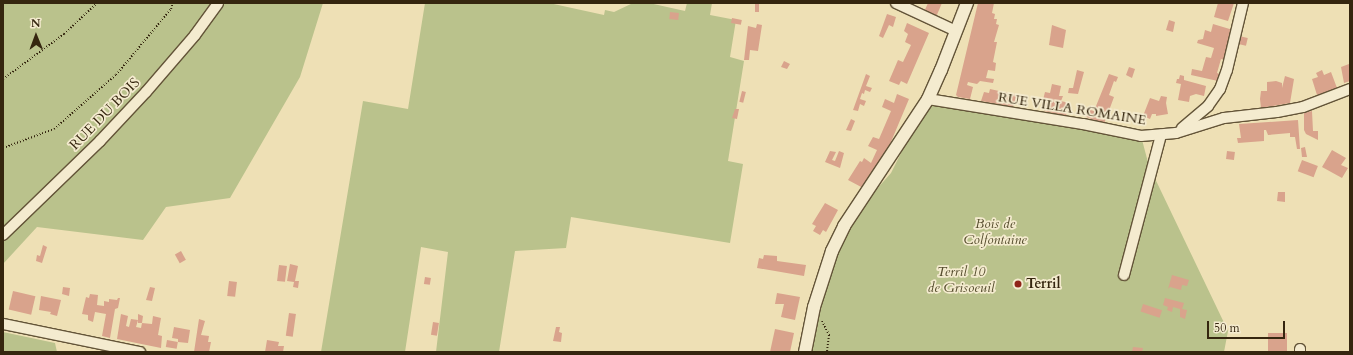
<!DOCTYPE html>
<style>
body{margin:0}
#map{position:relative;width:1353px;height:355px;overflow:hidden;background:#eee0b5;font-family:Cardo,serif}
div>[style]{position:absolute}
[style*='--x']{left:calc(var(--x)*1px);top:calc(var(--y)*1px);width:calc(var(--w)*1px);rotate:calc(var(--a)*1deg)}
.green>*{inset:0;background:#bac28c}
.building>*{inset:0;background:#d9a38c;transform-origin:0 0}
.path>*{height:2px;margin-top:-1px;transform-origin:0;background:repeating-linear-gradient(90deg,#35260f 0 1px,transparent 0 3px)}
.roads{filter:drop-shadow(1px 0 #635438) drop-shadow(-1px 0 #635438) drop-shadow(0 1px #635438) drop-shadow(0 -1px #635438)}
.minor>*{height:10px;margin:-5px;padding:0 5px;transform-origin:5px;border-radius:5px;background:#f4ebcf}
.tertiary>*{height:12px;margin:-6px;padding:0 6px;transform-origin:6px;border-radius:6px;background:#f4ebcf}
.dots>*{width:11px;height:11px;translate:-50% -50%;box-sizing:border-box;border:2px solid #f4ebcf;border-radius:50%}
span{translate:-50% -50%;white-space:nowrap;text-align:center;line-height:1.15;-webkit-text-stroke:3.5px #f4ebcf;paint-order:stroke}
.street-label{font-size:14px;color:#35260f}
.park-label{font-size:14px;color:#564d2e;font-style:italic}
.poi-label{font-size:14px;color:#35260f;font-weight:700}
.left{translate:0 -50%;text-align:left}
.frame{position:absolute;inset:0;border:4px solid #35260f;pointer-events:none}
.north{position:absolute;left:16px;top:16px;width:40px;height:40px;-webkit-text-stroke:3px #f4ebcf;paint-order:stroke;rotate:359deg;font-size:11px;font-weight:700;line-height:16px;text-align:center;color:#35260f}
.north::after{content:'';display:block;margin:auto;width:14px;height:18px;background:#35260f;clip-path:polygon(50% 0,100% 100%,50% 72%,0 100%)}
.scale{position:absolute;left:1207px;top:321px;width:78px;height:18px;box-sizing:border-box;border:2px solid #35260f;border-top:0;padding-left:5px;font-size:12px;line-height:14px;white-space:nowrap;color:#35260f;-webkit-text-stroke:3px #f4ebcf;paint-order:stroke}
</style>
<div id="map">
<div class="green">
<div style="clip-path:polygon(3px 3px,323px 3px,300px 77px,230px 198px,166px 207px,143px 240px,37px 227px,3px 264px)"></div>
<div style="clip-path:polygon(425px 3px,549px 3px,604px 15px,605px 10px,614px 12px,633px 3px,649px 3px,685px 11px,687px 3px,712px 3px,710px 15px,736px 20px,730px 57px,744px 61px,728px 161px,743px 164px,730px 243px,571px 217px,566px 248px,515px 251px,499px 352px,436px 352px,448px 252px,421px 247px,405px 352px,321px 352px,363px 101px,408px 109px)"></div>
<div style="clip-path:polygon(928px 99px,1141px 136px,1149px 166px,1228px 331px,1224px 352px,805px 352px,844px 226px,891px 173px)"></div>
<div style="clip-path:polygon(3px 332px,55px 343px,57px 352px,3px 352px)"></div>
</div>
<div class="building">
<div style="left:755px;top:3px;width:4px;height:9px"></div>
<div style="clip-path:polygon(928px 3px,942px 3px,936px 17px,924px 12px)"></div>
<div style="clip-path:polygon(978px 3px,994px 3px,992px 13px,995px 14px,994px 19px,997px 19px,996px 24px,999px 25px,994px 42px,997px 42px,993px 62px,996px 63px,995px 71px,988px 70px,986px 78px,994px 79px,993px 83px,980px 81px,977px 84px,968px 82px,967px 85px,973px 87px,970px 99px,958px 97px,956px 95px)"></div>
<div style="clip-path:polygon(1218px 3px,1234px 3px,1228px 21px,1214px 17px)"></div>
<div style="left:670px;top:12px;width:9px;height:7px;rotate:6deg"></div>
<div style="clip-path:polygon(887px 14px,896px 17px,893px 27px,889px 25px,883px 38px,879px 36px)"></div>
<div style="left:732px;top:18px;width:10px;height:5px;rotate:11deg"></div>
<div style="clip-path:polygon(1169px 20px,1175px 22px,1173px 32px,1166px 30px)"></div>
<div style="clip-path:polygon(907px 23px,929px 33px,907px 84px,901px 81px,899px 85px,889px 81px,898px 60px,903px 62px,911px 45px,905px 42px,908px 34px,904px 31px)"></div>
<div style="clip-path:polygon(757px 24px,762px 25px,758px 51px,750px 50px,749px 60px,744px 60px,748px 26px,756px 28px)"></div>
<div style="clip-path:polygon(1213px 24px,1233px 30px,1224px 60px,1221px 59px,1217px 73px,1220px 74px,1218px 81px,1191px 75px,1192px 69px,1202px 71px,1206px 57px,1211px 58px,1214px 48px,1197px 43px,1198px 40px,1203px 39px,1205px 30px,1211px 32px)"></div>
<div style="clip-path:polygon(1052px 25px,1066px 30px,1063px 48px,1049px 45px)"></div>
<div style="left:1239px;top:36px;width:9px;height:8px;rotate:13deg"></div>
<div style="clip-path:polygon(784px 61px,790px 64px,787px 69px,781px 67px)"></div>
<div style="clip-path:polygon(1349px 64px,1350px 81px,1344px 83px,1341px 67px)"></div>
<div style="clip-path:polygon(1129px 67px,1135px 69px,1132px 78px,1126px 75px)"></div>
<div style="clip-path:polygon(1077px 70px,1084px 72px,1078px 94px,1068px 93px,1069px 88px,1073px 88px)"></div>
<div style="clip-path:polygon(1322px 70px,1324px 75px,1331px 72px,1337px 88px,1317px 95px,1312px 79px,1318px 77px,1316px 73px)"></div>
<div style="clip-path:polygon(866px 74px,870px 76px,866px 86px,872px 88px,870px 92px,865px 90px,864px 94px,862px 93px,860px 99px,866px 101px,864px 106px,860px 104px,858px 111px,853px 110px)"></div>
<div style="clip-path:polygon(1109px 74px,1118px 77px,1116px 82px,1114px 81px,1109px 95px,1114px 97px,1104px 124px,1084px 116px,1087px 109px,1094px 111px)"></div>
<div style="clip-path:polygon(1180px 75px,1184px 76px,1184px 80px,1206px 86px,1204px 96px,1196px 94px,1190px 96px,1189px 102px,1178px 100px,1181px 84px,1176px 83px,1177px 79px,1179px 79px)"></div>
<div style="clip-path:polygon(1285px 76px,1294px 79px,1290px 103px,1261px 108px,1260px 99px,1261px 91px,1267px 91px,1267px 82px,1276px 81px,1282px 83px,1282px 88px)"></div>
<div style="clip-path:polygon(1052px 84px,1061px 86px,1059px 96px,1063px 96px,1061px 101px,1069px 103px,1066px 116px,1044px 111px,1047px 101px,1043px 100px,1045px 92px,1050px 93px)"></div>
<div style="clip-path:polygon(990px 89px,1017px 95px,1013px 107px,981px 101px,984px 92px,989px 93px)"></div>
<div style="left:742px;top:91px;width:4px;height:11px;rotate:14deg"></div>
<div style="clip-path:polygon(897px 94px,909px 99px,888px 149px,865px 189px,848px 180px,860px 161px,862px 162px,864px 158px,871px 163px,877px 150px,868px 146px,873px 137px,879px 139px,891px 111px,882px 107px,885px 99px,894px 103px)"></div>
<div style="clip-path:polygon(1161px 96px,1167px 97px,1166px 103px,1168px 114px,1156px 116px,1156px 114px,1152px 114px,1150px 119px,1143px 116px,1150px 98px,1159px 101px)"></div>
<div style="clip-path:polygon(735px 109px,739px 109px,737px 119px,732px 118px)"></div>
<div style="clip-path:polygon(1312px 111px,1313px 131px,1318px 131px,1318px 140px,1306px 134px,1304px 130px,1304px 113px)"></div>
<div style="clip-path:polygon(851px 119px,855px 121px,851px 131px,846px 130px)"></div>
<div style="clip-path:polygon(1298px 120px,1300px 149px,1297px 149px,1295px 137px,1290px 137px,1290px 133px,1268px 135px,1266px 130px,1264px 130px,1264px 141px,1238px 143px,1237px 138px,1241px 138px,1239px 124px)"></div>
<div style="clip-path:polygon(1305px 147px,1307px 157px,1302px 157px,1301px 148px)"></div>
<div style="clip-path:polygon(1332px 150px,1346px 158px,1341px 165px,1348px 168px,1342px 178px,1322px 167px)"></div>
<div style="clip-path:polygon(830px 151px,836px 152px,832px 160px,835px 161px,839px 151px,844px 153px,840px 168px,825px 162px)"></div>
<div style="left:1227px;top:151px;width:8px;height:8px;rotate:7deg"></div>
<div style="left:1302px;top:160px;width:17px;height:12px;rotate:21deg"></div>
<div style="clip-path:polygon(1278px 192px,1285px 192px,1285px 202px,1277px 201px)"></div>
<div style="clip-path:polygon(825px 203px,838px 210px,826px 232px,823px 230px,820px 235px,813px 231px,816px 226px,812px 224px)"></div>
<div style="clip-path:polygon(43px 245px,47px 247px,42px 263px,36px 261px,37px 255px,40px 256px)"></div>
<div style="left:181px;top:251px;width:10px;height:7px;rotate:61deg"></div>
<div style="clip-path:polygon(764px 255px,777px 256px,777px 261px,806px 265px,804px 276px,757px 268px,759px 258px,763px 259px)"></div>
<div style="clip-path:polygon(290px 264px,298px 266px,295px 281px,299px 281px,298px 288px,293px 287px,294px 282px,287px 281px)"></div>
<div style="left:279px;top:265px;width:8px;height:16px;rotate:7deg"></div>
<div style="clip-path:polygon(1172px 275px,1189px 280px,1187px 286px,1182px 285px,1181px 290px,1170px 287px,1168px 289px)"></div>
<div style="left:425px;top:277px;width:6px;height:7px;rotate:9deg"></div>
<div style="left:229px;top:281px;width:8px;height:15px;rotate:7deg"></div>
<div style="clip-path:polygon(63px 287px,70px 288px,69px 296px,62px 294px)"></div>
<div style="clip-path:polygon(150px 287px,155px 288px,152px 301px,146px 300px)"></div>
<div style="left:13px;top:291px;width:23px;height:19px;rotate:13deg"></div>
<div style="clip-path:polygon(777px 293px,800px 297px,795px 320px,781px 317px,784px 304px,775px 304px)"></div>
<div style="clip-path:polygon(90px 294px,98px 295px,97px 305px,104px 306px,104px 301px,109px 302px,109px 299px,117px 300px,118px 298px,120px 298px,118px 308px,115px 309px,110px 338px,102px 336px,106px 314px,95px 312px,93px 322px,88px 320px,88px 315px,82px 314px,86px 297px,89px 298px)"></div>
<div style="clip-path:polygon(41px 296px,61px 300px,57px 316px,50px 314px,51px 312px,39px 310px)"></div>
<div style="clip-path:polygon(1165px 298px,1184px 303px,1182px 309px,1187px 310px,1185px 319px,1180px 317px,1180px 309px,1173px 307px,1172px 312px,1167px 310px,1168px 307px,1163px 305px)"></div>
<div style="left:1143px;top:304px;width:20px;height:8px;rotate:18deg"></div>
<div style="left:289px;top:313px;width:7px;height:23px;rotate:8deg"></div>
<div style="clip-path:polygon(121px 314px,128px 316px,126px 326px,129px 327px,131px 319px,138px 320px,136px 327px,141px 328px,142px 323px,138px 323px,138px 314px,143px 316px,142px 323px,152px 324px,153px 316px,161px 318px,158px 335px,162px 336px,161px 348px,117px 339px)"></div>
<div style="clip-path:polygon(199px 319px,205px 321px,201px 335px,209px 336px,208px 342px,211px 342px,209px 352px,194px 352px)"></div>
<div style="left:433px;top:322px;width:6px;height:13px;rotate:9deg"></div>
<div style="clip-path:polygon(174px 327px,190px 330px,188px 343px,178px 342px,178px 339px,172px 338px)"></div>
<div style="clip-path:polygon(556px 327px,560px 327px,559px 332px,562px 333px,561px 342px,553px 341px)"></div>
<div style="clip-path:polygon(775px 329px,794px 333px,790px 352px,770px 352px)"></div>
<div style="left:1268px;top:333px;width:19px;height:19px"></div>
<div style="left:167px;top:340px;width:11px;height:7px;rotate:10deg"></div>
<div style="clip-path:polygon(267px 340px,279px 342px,278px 346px,284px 346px,283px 352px,265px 352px)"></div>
<div style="clip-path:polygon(1133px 347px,1143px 348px,1142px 352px,1132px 352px)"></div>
</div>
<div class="path">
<div style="--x:3;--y:79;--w:76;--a:-36.4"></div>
<div style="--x:64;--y:34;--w:45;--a:-43.2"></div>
<div style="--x:3;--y:148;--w:54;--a:-20.4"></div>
<div style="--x:54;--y:129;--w:82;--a:-41.1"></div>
<div style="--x:116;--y:75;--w:86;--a:-50.2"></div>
<div style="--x:171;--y:9;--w:6;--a:-72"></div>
<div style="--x:822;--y:321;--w:16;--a:63"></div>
<div style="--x:829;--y:335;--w:17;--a:97"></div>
</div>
<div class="roads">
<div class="minor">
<div style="--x:896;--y:3;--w:66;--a:25"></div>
<div style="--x:928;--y:99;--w:157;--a:9.2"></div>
<div style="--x:1083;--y:124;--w:59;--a:11.7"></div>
<div style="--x:1141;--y:136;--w:35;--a:-5"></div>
<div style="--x:1176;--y:133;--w:50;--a:-17.4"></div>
<div style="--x:1224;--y:118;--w:53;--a:-6.5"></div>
<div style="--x:1277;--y:112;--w:26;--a:-11"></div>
<div style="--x:1303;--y:107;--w:50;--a:-21"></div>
<div style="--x:1182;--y:128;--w:34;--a:-40"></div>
<div style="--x:1208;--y:106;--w:21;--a:-55"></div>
<div style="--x:1220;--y:89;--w:20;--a:-70"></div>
<div style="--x:1227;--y:70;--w:69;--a:-76.6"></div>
<div style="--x:3;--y:235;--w:135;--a:-44.1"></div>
<div style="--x:100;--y:141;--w:67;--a:-46.8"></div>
<div style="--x:146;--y:92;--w:75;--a:-49.3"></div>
<div style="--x:195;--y:35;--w:39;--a:-54"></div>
<div style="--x:1124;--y:275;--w:145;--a:-75.2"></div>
<div style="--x:3;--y:324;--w:140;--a:11.6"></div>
<div style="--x:1300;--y:349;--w:3;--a:90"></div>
</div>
<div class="tertiary">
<div style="--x:805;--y:352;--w:46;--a:-78.7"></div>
<div style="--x:814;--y:307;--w:59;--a:-72.2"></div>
<div style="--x:832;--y:251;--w:28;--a:-64"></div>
<div style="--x:844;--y:226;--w:152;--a:-56.5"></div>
<div style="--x:928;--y:99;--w:32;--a:-66"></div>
<div style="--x:941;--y:70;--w:72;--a:-68.8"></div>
</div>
</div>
<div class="dots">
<div style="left:1018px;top:284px;background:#8f2418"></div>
</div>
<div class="street-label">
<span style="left:1072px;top:109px;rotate:9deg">RUE VILLA ROMAINE</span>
<span style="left:105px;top:114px;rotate:-46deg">RUE DU BOIS</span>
</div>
<div class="park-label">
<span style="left:995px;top:232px">Bois de<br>Colfontaine</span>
<span style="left:961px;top:280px">Terril 10<br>de Grisoeuil</span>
</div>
<div class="poi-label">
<span class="left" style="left:1026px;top:284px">Terril</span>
</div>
<div class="frame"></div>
<div class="north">N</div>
<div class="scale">50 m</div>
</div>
